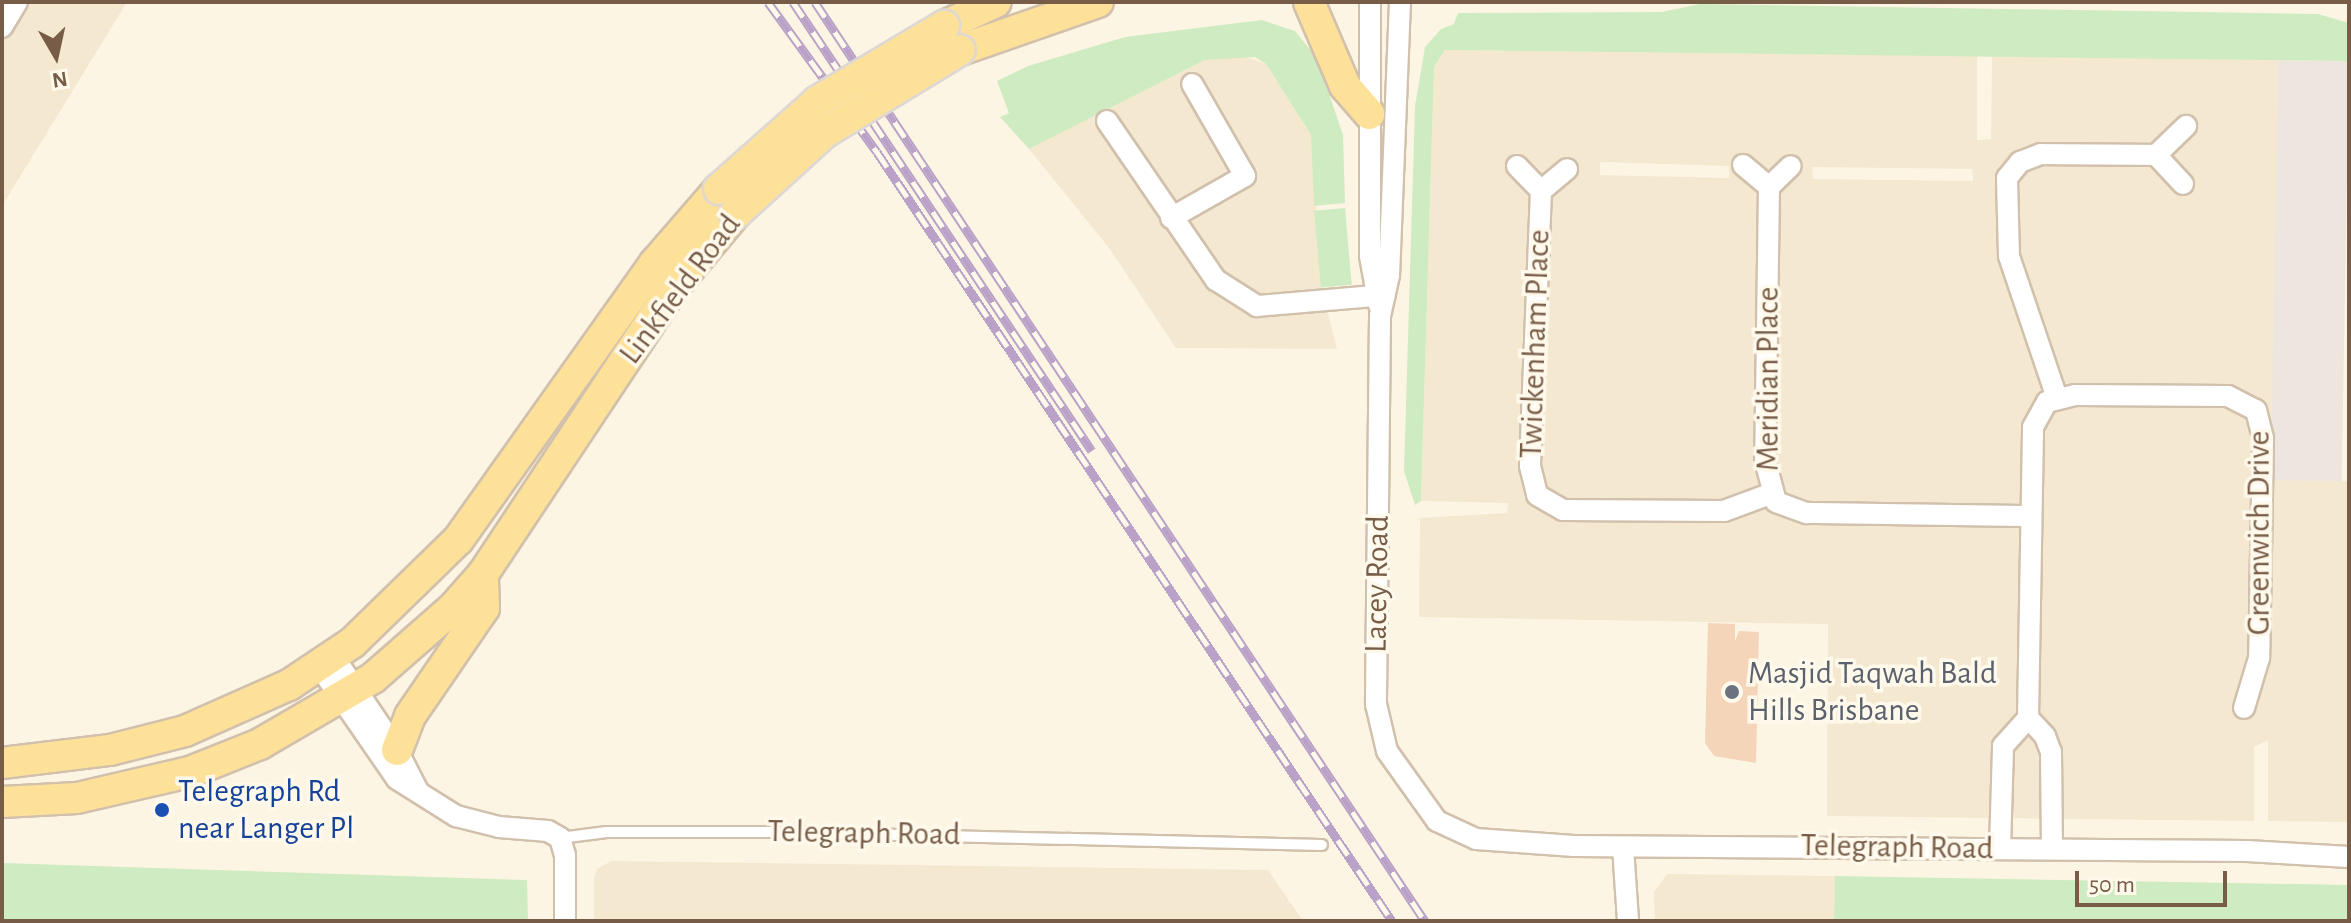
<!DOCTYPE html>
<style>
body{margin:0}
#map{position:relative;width:2351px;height:923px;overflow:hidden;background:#fdf5e3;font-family:"Alegreya Sans",sans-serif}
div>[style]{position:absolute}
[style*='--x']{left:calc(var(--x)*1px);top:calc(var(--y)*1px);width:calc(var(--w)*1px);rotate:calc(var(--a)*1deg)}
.residential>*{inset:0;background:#f5e8d1}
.industrial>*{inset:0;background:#ece6de;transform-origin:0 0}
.green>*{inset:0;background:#cfebc1;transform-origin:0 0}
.building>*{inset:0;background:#f4d5ba}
.roads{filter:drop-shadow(2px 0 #d1c0ac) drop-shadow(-2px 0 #d1c0ac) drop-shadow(0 2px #d1c0ac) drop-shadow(0 -2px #d1c0ac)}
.service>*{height:10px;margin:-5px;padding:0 5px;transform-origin:5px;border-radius:5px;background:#fff}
.minor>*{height:20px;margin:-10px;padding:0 10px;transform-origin:10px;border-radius:10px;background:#fff}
.primary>*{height:30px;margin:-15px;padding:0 15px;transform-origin:15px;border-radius:15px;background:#fee199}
.rail>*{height:9px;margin-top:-4.5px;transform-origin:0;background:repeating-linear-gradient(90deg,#fff9eb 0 18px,#b9a1c7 0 36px);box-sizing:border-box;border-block:2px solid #b9a1c7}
.bridges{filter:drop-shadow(2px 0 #ded8d3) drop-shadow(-2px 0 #ded8d3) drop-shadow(0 2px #ded8d3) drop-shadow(0 -2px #ded8d3)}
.primary-bridge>*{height:30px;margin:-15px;padding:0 15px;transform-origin:15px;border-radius:15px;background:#fee199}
.dots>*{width:22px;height:22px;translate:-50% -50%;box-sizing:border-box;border:4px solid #fff9eb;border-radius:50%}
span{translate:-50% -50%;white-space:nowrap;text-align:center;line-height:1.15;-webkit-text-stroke:7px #fff9eb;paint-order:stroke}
.street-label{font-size:32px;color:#775c48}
.worship-label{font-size:32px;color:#5b616d}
.left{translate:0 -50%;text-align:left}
.transit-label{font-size:32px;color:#164399}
.frame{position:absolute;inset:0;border:4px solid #775c48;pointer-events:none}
.north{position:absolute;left:16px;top:16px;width:80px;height:80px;-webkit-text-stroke:6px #fff9eb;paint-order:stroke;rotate:171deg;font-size:22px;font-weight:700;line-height:32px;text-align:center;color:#775c48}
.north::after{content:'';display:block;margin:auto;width:28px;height:36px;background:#775c48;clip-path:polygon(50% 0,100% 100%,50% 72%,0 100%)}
.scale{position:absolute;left:2075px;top:871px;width:152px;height:36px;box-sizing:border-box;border:4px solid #775c48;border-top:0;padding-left:10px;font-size:24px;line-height:28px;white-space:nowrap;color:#775c48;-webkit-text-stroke:6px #fff9eb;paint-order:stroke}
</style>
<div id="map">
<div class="residential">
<div style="clip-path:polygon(2px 2px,127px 2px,2px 206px)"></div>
<div style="clip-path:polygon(evenodd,1445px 50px,1977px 56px,1977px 140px,1991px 139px,1992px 56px,2278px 60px,2273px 479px,2349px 481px,2349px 822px,2268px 821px,2268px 740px,2254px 747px,2254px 821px,1827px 816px,1828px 624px,1419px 617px,1420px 518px,1507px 513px,1508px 503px,1421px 501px,1434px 67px,1445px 50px,1600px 162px,1729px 166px,1729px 178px,1600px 175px,1600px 162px,1445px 50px,1812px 167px,1972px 169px,1973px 181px,1813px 179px,1812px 167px)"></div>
<div style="clip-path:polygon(1240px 55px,1266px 64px,1311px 135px,1322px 290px,1337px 349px,1176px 348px,1109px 248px,1029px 149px,1205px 60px)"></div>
<div style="clip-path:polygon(611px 861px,1268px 870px,1303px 921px,594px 921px,594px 879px,597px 869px)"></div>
<div style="clip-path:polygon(1667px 874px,1835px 876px,1836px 921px,1655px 921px,1654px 892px)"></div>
</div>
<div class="industrial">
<div style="left:2278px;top:60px;width:71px;height:420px;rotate:1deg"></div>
</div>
<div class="green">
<div style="clip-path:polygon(1700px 4px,2318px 14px,2349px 23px,2349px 61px,1445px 50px,1434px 67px,1421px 501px,1415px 505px,1404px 471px,1415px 106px,1425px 47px,1441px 29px,1454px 24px,1458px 13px,1662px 12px)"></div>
<div style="clip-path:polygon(1262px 20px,1295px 31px,1317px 58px,1343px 135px,1345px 203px,1314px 206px,1311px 135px,1266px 64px,1255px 57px,1205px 60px,1029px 149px,1000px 117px,1009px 113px,997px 81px,1028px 66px,1125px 37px)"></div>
<div style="left:1345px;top:208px;width:77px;height:31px;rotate:85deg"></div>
<div style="clip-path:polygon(2px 863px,527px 880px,528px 921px,2px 921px)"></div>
<div style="left:1835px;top:876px;width:514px;height:45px;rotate:1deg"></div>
</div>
<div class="building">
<div style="clip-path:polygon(1708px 623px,1735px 624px,1735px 641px,1739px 631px,1759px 632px,1756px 763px,1714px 756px,1705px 743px)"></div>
</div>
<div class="roads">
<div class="service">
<div style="--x:560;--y:838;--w:47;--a:-7.3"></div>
<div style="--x:607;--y:832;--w:169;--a:0"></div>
<div style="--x:776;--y:832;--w:546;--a:1.36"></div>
</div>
<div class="minor">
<div style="--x:1370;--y:2;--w:254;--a:90"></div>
<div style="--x:1370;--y:256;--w:50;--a:79.6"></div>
<div style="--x:1400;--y:2;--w:273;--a:92.3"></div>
<div style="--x:1389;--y:275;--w:42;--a:102.4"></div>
<div style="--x:1380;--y:316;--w:388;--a:90.6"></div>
<div style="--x:1376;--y:704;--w:48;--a:76.8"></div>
<div style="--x:1387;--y:751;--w:86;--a:54.5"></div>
<div style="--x:1437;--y:821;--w:43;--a:24.8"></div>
<div style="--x:1476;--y:839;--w:98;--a:4.1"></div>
<div style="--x:1574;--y:846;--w:673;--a:0.43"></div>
<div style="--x:2247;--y:851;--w:102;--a:3.4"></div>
<div style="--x:2;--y:27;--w:29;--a:-59"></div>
<div style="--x:1107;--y:121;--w:193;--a:55.6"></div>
<div style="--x:1216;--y:280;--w:49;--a:32.4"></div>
<div style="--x:1257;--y:306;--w:128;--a:-4.9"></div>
<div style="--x:1743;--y:165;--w:34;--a:40"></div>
<div style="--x:1769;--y:187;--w:30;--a:-44"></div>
<div style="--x:1517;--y:166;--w:35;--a:46"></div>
<div style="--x:1541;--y:191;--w:34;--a:-40"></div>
<div style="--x:2183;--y:184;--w:40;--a:-133"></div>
<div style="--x:2156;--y:155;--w:42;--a:-44"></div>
<div style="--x:1769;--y:187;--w:273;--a:90.8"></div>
<div style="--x:1765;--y:460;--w:43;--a:75.3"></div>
<div style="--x:1776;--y:502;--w:33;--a:20"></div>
<div style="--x:1807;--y:513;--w:224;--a:0.8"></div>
<div style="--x:1541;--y:191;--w:275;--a:92.3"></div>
<div style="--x:1530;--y:466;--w:30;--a:76"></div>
<div style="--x:1537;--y:495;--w:30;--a:30"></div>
<div style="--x:1563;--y:510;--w:161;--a:0.4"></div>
<div style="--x:1724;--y:511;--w:49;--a:-20.3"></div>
<div style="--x:1171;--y:218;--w:85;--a:-29.6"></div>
<div style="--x:1245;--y:176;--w:106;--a:-119.9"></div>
<div style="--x:2057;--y:398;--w:150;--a:-108.7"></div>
<div style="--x:2009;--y:256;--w:78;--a:-91.5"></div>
<div style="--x:2007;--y:178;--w:21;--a:-51"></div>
<div style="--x:2020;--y:162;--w:22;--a:-21"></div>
<div style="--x:2041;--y:154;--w:115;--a:0.5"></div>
<div style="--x:334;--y:657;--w:112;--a:55.9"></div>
<div style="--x:397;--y:750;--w:46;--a:62.9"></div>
<div style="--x:319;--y:666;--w:137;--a:55.4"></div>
<div style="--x:397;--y:779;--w:70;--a:32.1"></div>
<div style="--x:456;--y:816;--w:44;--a:14.3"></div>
<div style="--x:499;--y:827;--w:49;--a:4.7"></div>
<div style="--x:548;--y:831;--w:14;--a:30"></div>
<div style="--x:560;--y:838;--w:18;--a:74"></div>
<div style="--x:565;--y:855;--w:66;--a:90"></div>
<div style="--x:1623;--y:847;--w:74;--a:86.1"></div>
<div style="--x:2000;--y:849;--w:103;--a:-88.3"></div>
<div style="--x:2003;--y:746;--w:38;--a:-48"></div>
<div style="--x:2052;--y:849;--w:97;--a:-90.6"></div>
<div style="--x:2051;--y:752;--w:17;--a:-111"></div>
<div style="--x:2045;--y:736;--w:25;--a:-133"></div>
<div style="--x:2028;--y:718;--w:291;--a:-89"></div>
<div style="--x:2033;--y:427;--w:29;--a:-61"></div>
<div style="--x:2047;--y:402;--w:29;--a:-14"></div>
<div style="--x:2075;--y:395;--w:153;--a:0.4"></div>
<div style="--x:2228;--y:396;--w:31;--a:27"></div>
<div style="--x:2256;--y:410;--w:29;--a:76"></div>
<div style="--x:2263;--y:438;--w:220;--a:91"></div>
<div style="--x:2259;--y:658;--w:52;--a:106.7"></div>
</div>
<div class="primary">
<div style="--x:1309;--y:2;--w:91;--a:66.8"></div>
<div style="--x:1345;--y:86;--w:37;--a:49"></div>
<div style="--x:944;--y:26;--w:57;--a:-24.8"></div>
<div style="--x:960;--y:50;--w:146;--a:-19.2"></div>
<div style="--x:397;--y:750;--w:36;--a:-69"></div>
<div style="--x:410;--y:716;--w:131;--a:-55.6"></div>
<div style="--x:484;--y:608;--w:34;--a:-92"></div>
<div style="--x:2;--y:763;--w:109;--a:-6.9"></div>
<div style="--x:110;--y:750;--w:77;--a:-14.2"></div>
<div style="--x:185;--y:731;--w:114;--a:-23.9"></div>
<div style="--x:289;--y:685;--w:76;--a:-33.7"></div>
<div style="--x:352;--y:643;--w:148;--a:-44.2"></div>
<div style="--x:458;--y:540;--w:340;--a:-54.6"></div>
<div style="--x:655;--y:263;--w:98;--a:-49.1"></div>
<div style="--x:2;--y:802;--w:75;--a:-3.1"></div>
<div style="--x:77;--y:798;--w:116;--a:-13"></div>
<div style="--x:190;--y:772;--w:75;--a:-21.8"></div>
<div style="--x:260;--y:744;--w:131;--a:-30.3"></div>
<div style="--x:373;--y:678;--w:108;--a:-41.2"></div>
<div style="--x:454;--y:607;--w:44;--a:-48.7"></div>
<div style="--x:483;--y:574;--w:345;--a:-56.4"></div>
<div style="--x:674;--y:287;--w:95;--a:-50.1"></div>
</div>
</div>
<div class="rail">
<div style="--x:768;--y:2;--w:185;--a:54"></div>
<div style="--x:877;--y:152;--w:926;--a:56.19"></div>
<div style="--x:793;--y:2;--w:539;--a:56.34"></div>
<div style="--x:815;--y:2;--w:1103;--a:56.43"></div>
</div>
<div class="bridges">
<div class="primary-bridge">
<div style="--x:719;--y:189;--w:132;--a:-41.6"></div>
<div style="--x:818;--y:101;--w:147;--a:-30.8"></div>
<div style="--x:735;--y:214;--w:120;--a:-42.3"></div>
<div style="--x:824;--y:133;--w:159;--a:-31.4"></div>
</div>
</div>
<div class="dots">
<div style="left:1732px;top:692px;background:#6b7280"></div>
<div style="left:162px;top:810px;background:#1a4fb4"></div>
</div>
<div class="street-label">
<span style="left:680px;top:289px;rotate:-53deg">Linkfield Road</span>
<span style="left:1535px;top:344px;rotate:-88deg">Twickenham Place</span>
<span style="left:1768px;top:379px;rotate:-90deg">Meridian Place</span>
<span style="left:2259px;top:533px;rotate:-90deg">Greenwich Drive</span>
<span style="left:1377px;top:584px;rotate:-89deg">Lacey Road</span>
<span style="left:864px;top:833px;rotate:1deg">Telegraph Road</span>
<span style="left:1897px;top:847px;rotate:1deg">Telegraph Road</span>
</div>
<div class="worship-label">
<span class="left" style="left:1748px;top:692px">Masjid Taqwah Bald<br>Hills Brisbane</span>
</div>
<div class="transit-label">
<span class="left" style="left:178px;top:810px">Telegraph Rd<br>near Langer Pl</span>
</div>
<div class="frame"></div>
<div class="north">N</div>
<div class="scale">50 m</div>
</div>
